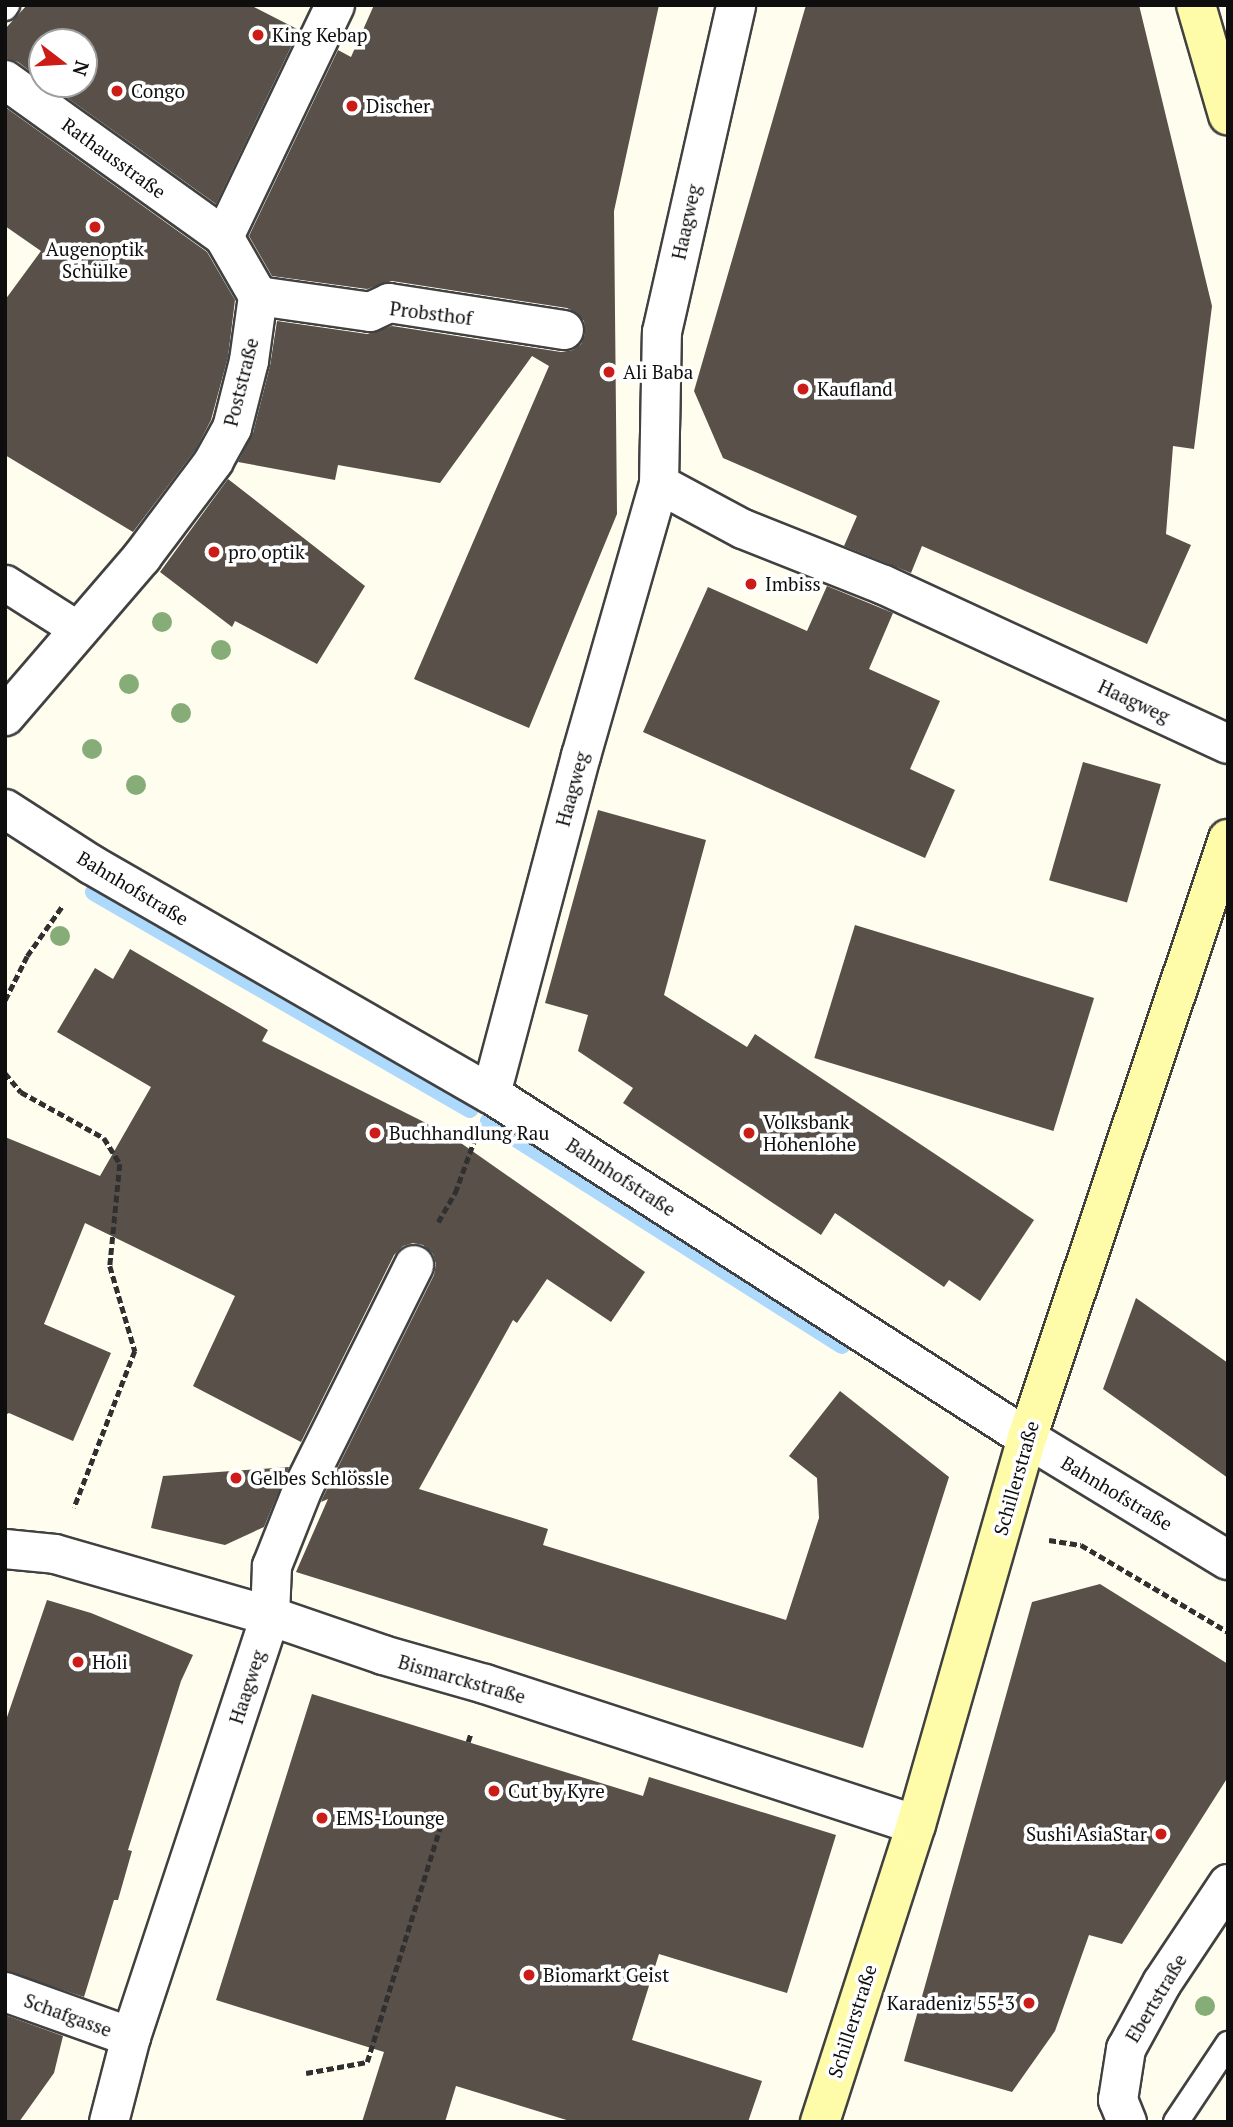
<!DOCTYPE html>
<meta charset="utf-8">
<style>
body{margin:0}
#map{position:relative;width:1233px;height:2127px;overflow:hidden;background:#fffdee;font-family:"PT Serif",serif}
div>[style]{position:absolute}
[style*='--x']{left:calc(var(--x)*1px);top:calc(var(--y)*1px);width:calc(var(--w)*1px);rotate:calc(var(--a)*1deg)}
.stream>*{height:18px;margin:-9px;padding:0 9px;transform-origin:9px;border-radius:9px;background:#add9fc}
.building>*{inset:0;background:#585049;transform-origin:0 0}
.path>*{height:4.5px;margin-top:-2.25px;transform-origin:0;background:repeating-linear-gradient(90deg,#303030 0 7px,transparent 0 10.5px)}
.roads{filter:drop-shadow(2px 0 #414141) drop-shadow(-2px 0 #414141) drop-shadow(0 2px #414141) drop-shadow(0 -2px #414141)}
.service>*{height:24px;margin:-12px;padding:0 12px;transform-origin:12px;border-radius:12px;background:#fff}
.pedestrian>*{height:35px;margin:-17.5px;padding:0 17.5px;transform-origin:17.5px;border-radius:17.5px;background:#fff}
.minor>*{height:38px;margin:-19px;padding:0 19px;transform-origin:19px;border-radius:19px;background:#fff}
.secondary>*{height:38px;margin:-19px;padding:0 19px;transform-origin:19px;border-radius:19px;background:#fffca9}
.trees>*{width:20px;height:20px;margin:-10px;border-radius:50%;background:#86ad78}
.dots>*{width:19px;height:19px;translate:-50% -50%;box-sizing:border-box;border:4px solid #fff;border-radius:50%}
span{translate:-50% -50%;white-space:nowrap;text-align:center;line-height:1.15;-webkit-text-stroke:7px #fff;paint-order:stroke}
.poi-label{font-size:19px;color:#0e0e0e}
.left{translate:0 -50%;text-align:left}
.right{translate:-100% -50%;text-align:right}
.street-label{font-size:19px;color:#0e0e0e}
.frame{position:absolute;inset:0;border:7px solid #0e0e0e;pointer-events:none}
.north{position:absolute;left:28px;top:28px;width:70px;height:70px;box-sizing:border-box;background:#fff;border:2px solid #9f9f9f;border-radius:50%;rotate:107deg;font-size:19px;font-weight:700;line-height:28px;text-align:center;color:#0e0e0e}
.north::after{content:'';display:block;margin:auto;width:24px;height:32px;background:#cb1c18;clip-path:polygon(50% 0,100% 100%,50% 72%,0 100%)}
</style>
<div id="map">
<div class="stream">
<div style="--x:94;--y:892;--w:434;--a:30"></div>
<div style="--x:489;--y:1121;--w:418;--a:32.4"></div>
</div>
<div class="building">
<div style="clip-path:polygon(27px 5px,250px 5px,299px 30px,216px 204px,48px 84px,84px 84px,84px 42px,42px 42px,42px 80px,18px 62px,5px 58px,5px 29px)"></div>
<div style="clip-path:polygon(374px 5px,659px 5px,614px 211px,617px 514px,529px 728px,414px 679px,549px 366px,532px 356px,440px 483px,338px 465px,335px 480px,238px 462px,253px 433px,270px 366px,277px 321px,367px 334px,392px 326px,561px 352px,573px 350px,581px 344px,585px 334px,584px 321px,577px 313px,567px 308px,392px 281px,367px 289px,272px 276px,249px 236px,338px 50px,351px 57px)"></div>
<div style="clip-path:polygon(806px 5px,1139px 5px,1212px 306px,1194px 449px,1173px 446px,1166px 534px,1191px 545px,1147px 644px,922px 546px,911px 573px,844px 546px,857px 516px,723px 458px,694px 391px)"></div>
<div style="clip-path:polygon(5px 107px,207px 252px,235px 300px,228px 357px,211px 420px,196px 449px,133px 532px,5px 455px,5px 300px,41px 251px,5px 226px)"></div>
<div style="clip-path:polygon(228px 479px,365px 586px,317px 664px,235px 621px,232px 627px,160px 572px)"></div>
<div style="clip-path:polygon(827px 586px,893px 613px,869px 669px,940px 701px,910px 769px,955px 790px,925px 858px,643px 732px,708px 587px,807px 631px)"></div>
<div style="left:1083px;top:762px;width:81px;height:123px;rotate:16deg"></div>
<div style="clip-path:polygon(598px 810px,706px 840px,664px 995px,747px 1047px,755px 1034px,1034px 1220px,980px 1301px,949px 1280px,944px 1287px,835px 1213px,821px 1235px,623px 1103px,633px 1088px,578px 1051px,588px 1015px,545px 1003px)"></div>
<div style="left:855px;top:925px;width:250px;height:139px;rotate:17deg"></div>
<div style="clip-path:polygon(130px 949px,268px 1030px,262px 1041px,448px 1134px,645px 1272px,611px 1322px,547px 1279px,517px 1323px,513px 1320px,419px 1489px,548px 1529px,543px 1545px,786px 1620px,819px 1518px,817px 1478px,789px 1456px,840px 1391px,949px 1477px,863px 1748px,296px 1572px,328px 1499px,321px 1502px,323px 1497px,434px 1275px,436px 1264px,433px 1254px,423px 1245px,413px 1243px,403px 1246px,394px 1255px,301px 1442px,193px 1386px,235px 1296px,85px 1223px,44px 1324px,111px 1353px,73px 1441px,9px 1413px,5px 1415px,5px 1137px,100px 1176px,151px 1087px,57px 1032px,95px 968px,113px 979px)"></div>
<div style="clip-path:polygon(1136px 1298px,1228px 1363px,1228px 1478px,1103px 1389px)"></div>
<div style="clip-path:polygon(289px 1467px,264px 1527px,225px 1545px,151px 1528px,163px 1476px)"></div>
<div style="clip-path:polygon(1100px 1584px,1228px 1664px,1228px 1777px,1122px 1944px,1089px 1935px,1055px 2031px,1012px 2092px,904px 2061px,1032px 1602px)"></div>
<div style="clip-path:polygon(47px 1600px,91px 1613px,193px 1655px,181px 1681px,128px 1850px,132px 1851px,118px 1900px,114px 1900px,84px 1997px,5px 1971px,5px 1723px)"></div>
<div style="clip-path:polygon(312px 1694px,643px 1796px,649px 1777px,836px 1835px,787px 1993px,659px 1954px,632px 2040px,762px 2081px,748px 2122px,573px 2122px,456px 2086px,445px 2122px,362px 2122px,384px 2052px,216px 2000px)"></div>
<div style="clip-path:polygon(5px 2015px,63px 2036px,54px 2073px,19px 2122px,5px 2122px)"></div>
</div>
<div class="path">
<div style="--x:5;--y:1000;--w:49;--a:-63.4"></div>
<div style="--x:27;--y:956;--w:62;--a:-54.8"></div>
<div style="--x:5;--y:1073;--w:25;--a:50"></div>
<div style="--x:21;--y:1092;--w:95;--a:29"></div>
<div style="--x:104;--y:1138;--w:31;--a:58"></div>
<div style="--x:120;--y:1164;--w:102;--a:95.6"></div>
<div style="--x:110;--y:1266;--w:89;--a:73.6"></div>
<div style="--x:135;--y:1351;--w:168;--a:111.2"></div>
<div style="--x:438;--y:1222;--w:34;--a:-60"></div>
<div style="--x:455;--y:1193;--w:55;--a:-69.9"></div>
<div style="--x:1049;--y:1540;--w:32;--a:9"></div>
<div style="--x:1081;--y:1545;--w:171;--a:30.6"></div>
<div style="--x:468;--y:1742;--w:10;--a:-73"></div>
<div style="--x:306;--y:2073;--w:62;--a:-10.2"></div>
<div style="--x:367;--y:2062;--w:262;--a:-72.7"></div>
</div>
<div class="roads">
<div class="service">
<div style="--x:5;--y:8;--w:4;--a:-56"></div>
<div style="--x:1176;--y:2122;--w:94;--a:-56.3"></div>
</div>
<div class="pedestrian">
<div style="--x:5;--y:583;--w:88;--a:32.4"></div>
</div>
<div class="minor">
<div style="--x:5;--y:80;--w:269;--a:35.6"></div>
<div style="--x:224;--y:237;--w:68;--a:60"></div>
<div style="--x:258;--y:296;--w:66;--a:97.9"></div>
<div style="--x:249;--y:361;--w:69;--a:104.2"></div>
<div style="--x:232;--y:428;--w:38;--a:119"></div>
<div style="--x:214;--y:461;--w:120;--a:126.9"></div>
<div style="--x:142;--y:557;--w:210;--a:130.7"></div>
<div style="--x:224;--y:237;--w:257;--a:-64.4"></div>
<div style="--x:258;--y:296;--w:113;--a:8.1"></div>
<div style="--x:370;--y:312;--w:21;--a:-25"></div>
<div style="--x:389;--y:303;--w:177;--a:8.8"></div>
<div style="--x:659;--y:484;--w:95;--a:28.2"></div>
<div style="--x:743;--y:529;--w:152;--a:21.7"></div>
<div style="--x:884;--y:585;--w:379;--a:24.8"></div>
<div style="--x:5;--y:809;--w:103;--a:32.8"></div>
<div style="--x:92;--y:865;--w:460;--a:29.9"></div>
<div style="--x:491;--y:1094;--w:637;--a:32.69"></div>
<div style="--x:1027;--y:1438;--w:235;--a:31.3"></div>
<div style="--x:491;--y:1094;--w:350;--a:-75.1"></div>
<div style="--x:581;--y:756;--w:283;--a:-74"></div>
<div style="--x:659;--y:484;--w:152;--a:-88.9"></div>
<div style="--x:662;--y:332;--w:335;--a:-77.2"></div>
<div style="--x:5;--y:1549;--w:50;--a:5.7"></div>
<div style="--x:55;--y:1554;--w:224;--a:16.1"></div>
<div style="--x:270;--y:1616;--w:120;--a:19"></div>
<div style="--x:383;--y:1655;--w:106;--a:15.9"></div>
<div style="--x:485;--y:1684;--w:453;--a:18.1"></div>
<div style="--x:5;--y:1992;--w:134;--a:19.7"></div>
<div style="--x:109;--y:2122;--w:88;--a:-75.5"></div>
<div style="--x:131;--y:2037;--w:443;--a:-71.7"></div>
<div style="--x:270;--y:1616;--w:50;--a:-87.7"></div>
<div style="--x:272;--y:1566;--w:84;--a:-68.3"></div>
<div style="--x:303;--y:1488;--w:249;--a:-63.5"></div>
<div style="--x:1127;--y:2122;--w:24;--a:-112"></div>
<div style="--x:1118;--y:2100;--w:52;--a:-81.1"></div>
<div style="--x:1126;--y:2049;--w:75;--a:-61.4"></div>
<div style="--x:1162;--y:1983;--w:119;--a:-56.3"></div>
</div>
<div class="secondary">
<div style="--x:1196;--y:5;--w:115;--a:73.8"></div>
<div style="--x:820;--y:2122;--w:312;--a:-72.1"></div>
<div style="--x:916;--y:1825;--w:403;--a:-74"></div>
<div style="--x:1027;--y:1438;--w:632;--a:-71.45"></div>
</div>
</div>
<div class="trees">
<div style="left:162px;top:622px"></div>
<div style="left:221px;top:650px"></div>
<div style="left:129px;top:684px"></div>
<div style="left:181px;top:713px"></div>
<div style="left:92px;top:749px"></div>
<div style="left:136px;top:785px"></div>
<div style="left:60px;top:936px"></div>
<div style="left:1205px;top:2006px"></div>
</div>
<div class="dots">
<div style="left:258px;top:35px;background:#cb1c18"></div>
<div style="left:117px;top:91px;background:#cb1c18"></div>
<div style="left:352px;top:106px;background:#cb1c18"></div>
<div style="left:95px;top:227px;background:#cb1c18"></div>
<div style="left:609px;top:372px;background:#cb1c18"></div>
<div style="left:803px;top:389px;background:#cb1c18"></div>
<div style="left:214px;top:552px;background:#cb1c18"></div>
<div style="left:751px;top:584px;background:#cb1c18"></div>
<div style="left:375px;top:1133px;background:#cb1c18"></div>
<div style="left:749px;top:1133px;background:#cb1c18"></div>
<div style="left:236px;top:1478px;background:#cb1c18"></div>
<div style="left:78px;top:1662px;background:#cb1c18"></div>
<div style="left:494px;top:1791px;background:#cb1c18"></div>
<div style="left:322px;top:1818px;background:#cb1c18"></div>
<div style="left:1161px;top:1834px;background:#cb1c18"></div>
<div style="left:529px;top:1975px;background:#cb1c18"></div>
<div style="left:1029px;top:2003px;background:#cb1c18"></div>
</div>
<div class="poi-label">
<span class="left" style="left:272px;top:35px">King Kebap</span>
<span class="left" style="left:131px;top:91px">Congo</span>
<span class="left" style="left:366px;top:106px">Discher</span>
<span style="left:95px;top:260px">Augenoptik<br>Schülke</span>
<span class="left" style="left:623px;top:372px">Ali Baba</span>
<span class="left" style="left:817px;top:389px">Kaufland</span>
<span class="left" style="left:228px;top:552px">pro optik</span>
<span class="left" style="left:765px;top:584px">Imbiss</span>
<span class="left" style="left:763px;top:1133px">Volksbank<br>Hohenlohe</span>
<span class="left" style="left:389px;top:1133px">Buchhandlung Rau</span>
<span class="left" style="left:250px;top:1478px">Gelbes Schlössle</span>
<span class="left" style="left:92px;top:1662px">Holi</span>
<span class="left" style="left:508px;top:1791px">Cut by Kyre</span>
<span class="left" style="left:336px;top:1818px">EMS-Lounge</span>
<span class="right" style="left:1147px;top:1834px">Sushi AsiaStar</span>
<span class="left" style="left:543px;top:1975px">Biomarkt Geist</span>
<span class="right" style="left:1015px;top:2003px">Karadeniz 55-3</span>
</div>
<div class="street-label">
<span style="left:114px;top:158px;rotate:36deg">Rathausstraße</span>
<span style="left:686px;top:222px;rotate:-78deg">Haagweg</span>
<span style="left:431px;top:313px;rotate:7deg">Probsthof</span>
<span style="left:241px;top:382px;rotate:-76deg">Poststraße</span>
<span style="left:1134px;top:701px;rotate:25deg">Haagweg</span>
<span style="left:572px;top:789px;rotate:-75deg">Haagweg</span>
<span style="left:133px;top:888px;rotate:31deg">Bahnhofstraße</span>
<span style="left:621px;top:1177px;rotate:33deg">Bahnhofstraße</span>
<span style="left:1016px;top:1478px;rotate:-74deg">Schillerstraße</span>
<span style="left:1117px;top:1493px;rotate:31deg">Bahnhofstraße</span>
<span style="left:462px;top:1679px;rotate:16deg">Bismarckstraße</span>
<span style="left:247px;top:1687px;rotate:-72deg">Haagweg</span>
<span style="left:1156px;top:1998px;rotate:-59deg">Ebertstraße</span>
<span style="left:68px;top:2015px;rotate:20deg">Schafgasse</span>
<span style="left:852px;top:2021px;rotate:-72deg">Schillerstraße</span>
</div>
<div class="frame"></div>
<div class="north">N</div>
</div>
